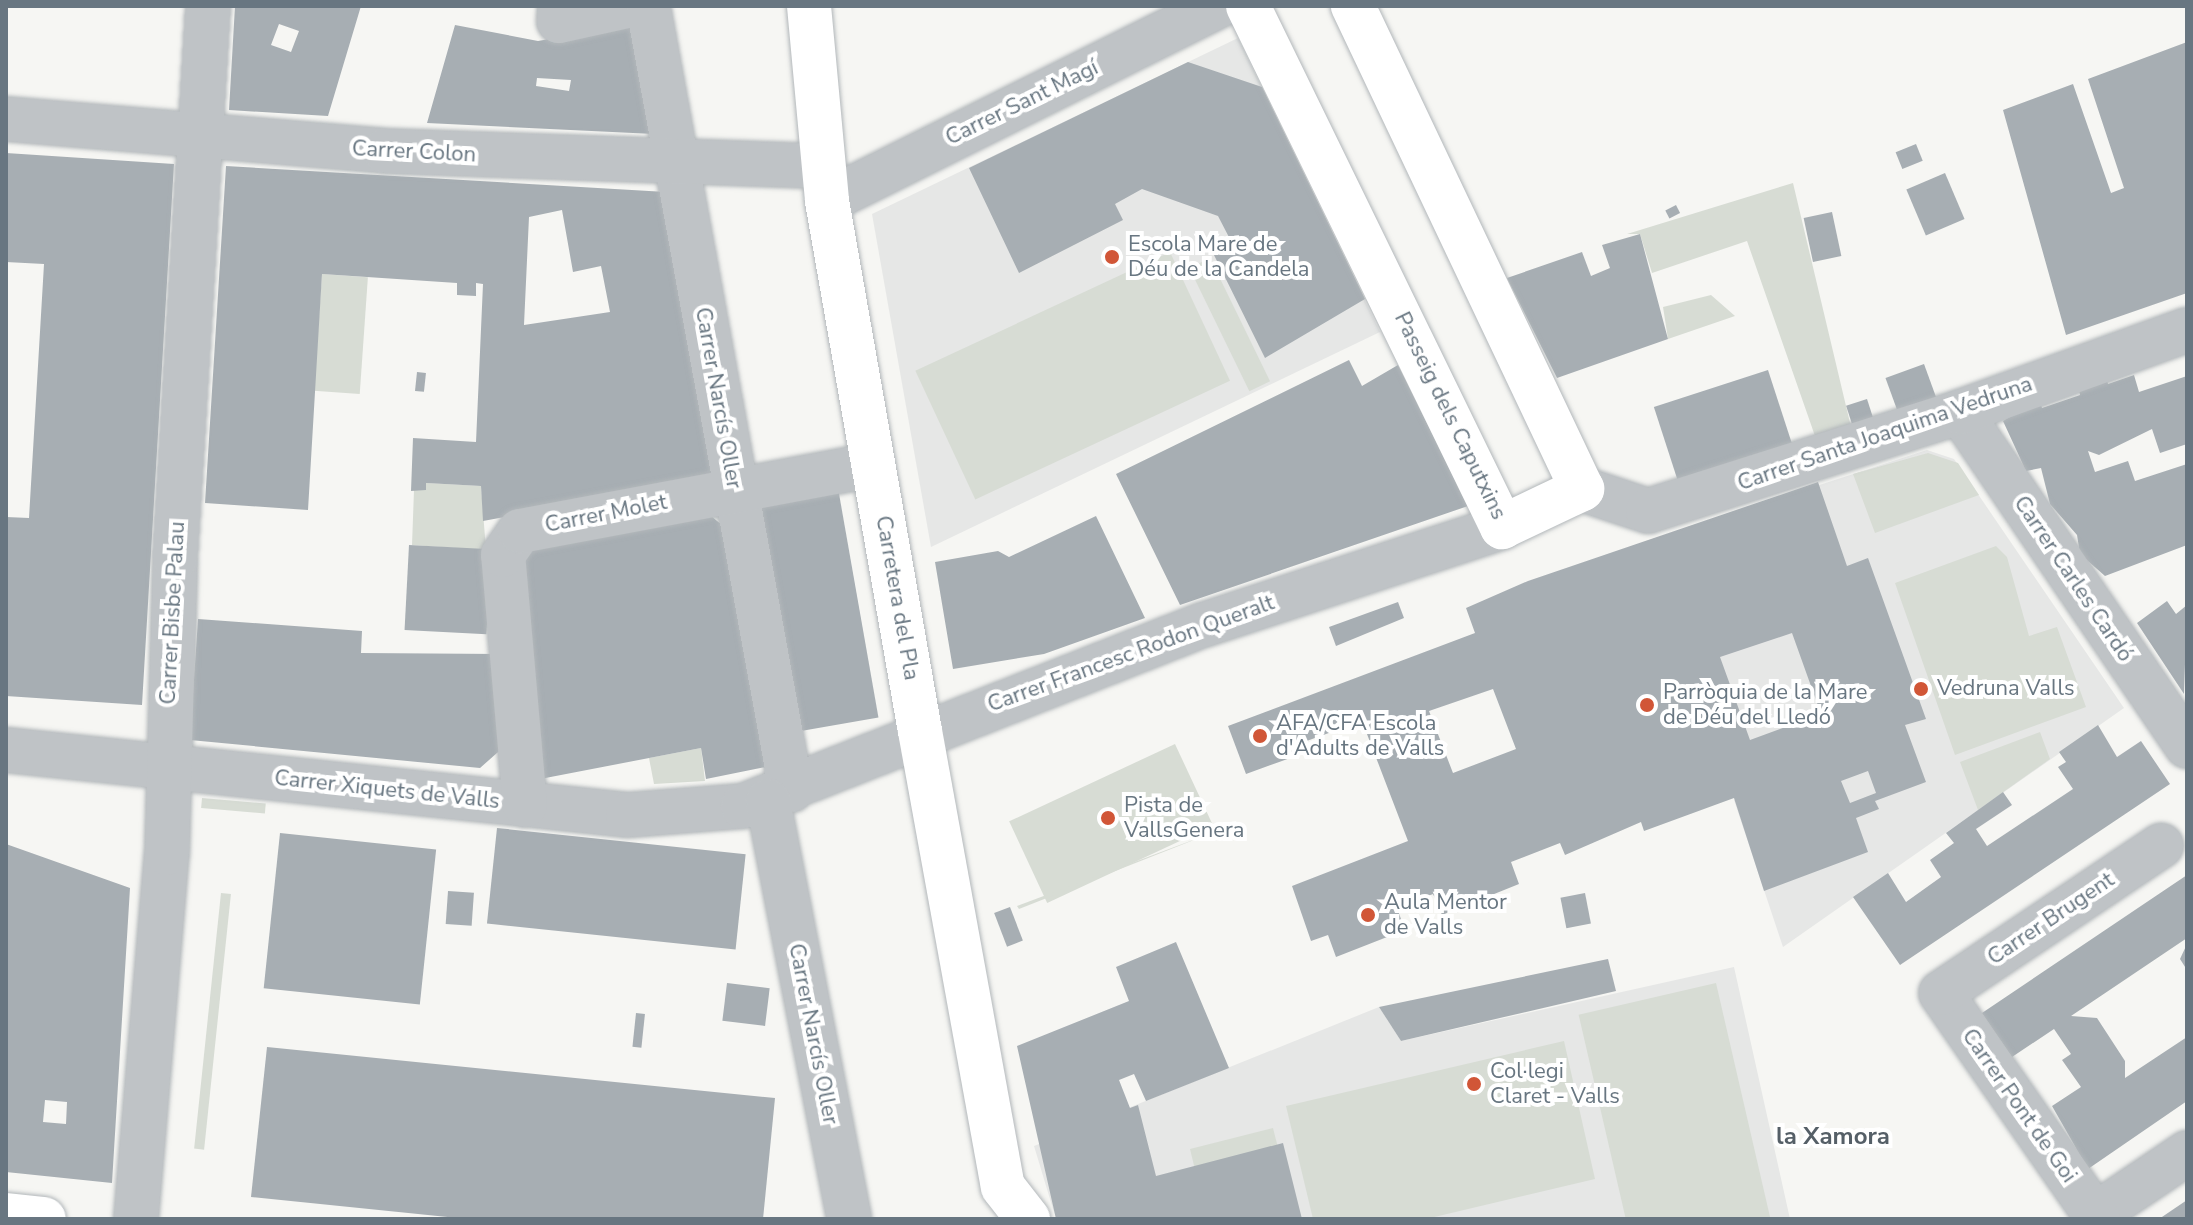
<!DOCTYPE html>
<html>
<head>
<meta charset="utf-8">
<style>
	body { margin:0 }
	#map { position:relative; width:2193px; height:1225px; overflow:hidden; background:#f6f6f3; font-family:"Nunito Sans",sans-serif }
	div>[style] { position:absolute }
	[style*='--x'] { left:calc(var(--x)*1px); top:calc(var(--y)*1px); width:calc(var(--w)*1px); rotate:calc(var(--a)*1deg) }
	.built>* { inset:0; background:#e6e7e6 }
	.green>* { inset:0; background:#d7dcd4; transform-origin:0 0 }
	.building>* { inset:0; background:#a7aeb3; transform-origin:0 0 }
	.roads { filter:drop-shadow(0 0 2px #b2b7ba) drop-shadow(0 0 2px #b2b7ba) }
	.street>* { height:44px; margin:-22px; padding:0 22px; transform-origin:22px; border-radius:22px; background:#bfc3c6 }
	.secondary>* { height:44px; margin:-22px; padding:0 22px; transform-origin:22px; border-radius:22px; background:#fff }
	.dots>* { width:22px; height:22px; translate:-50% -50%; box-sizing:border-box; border:4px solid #fff; border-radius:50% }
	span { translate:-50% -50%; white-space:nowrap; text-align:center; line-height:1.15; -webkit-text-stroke:8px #fff; paint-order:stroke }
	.street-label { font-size:22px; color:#687681 }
	.poi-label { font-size:22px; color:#687681 }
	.left { translate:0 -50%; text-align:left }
	.neighbourhood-label { font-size:24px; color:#555f67; font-weight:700 }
	.frame { position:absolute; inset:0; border:8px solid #687681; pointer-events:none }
</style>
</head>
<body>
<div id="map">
	<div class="built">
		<i style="clip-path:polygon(1238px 38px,1380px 332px,931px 547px,872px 214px)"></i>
		<i style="clip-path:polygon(1927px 450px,1954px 459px,2124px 708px,1783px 947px,1734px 800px,1742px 796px,1644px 542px)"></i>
		<i style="clip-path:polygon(1734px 967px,1790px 1219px,1057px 1219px,1053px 1209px,1034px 1146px,1379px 1007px,1401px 1041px)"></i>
	</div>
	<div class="green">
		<i style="clip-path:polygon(1793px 183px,1851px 427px,1815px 436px,1747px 241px,1652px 273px,1640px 234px,1627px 234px)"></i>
		<i style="left:1170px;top:252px;width:142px;height:281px;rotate:65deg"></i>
		<i style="left:1210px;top:258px;width:137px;height:23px;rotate:64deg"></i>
		<i style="left:322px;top:274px;width:46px;height:117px;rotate:4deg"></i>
		<i style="clip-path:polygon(1711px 295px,1735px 316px,1668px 339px,1663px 307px)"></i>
		<i style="clip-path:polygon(1928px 453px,1958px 463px,1979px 495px,1875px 533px,1853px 474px)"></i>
		<i style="clip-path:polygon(426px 483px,481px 486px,486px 550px,412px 545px,414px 490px,425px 490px)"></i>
		<i style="clip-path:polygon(1996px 546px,2007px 557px,2029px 636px,2057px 627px,2086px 707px,1955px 755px,1895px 583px)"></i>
		<i style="clip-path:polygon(2040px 732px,2050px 759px,1978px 810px,1960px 762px)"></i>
		<i style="left:1175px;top:744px;width:90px;height:183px;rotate:65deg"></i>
		<i style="clip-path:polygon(701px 748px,705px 781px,654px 784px,649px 758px)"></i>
		<i style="left:202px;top:798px;width:64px;height:10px;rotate:5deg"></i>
		<i style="clip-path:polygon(1209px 834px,1019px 909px,1017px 906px)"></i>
		<i style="left:221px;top:893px;width:10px;height:257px;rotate:6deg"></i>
		<i style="left:1716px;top:983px;width:242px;height:141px;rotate:77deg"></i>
		<i style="clip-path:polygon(1564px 1041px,1595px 1179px,1426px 1219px,1313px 1219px,1286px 1106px)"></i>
		<i style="clip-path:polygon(1273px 1128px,1296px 1219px,1207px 1219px,1190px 1149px)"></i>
	</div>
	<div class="building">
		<i style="clip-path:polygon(evenodd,235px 6px,361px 6px,328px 116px,229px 110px,235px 6px,279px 24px,299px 31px,291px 52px,271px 45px,279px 24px)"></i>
		<i style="clip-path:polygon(evenodd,635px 24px,654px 134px,427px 123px,455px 25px,538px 41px,635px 24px,537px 78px,571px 80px,569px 91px,536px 86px,537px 78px)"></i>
		<i style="clip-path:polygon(2187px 42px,2187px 293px,2066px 335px,2003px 110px,2073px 84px,2111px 193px,2124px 188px,2088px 79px)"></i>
		<i style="clip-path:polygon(1188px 62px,1262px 87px,1365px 299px,1265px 358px,1213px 253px,1232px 243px,1218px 216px,1142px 189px,1115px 204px,1123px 220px,1019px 273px,969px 168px)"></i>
		<i style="left:1916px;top:144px;width:18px;height:22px;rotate:68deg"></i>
		<i style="clip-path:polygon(6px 153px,174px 164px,142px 705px,6px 696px,6px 517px,29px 518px,44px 264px,6px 262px)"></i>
		<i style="clip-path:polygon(evenodd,226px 166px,666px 192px,718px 477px,483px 521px,481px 486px,426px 483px,426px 490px,411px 491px,413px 438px,476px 442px,483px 284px,476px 283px,476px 296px,457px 295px,457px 283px,322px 274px,308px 510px,205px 503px,226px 166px,562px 210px,573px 272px,601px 266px,610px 312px,524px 325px,529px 217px,562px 210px)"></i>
		<i style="left:1945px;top:173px;width:50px;height:42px;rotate:67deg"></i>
		<i style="left:1676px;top:205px;width:9px;height:12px;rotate:63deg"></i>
		<i style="left:1832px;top:212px;width:45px;height:29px;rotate:78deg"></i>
		<i style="clip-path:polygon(1640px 234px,1668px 339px,1557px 378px,1507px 278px,1582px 252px,1591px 276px,1610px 268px,1602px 245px)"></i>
		<i style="clip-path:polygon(1349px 360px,1362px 386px,1398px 365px,1468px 506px,1180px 605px,1116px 474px)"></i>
		<i style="left:1924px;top:364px;width:37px;height:41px;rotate:70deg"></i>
		<i style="left:1768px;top:370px;width:80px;height:120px;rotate:72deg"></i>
		<i style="left:417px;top:372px;width:9px;height:19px;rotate:6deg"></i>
		<i style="clip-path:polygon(2105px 374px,2108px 384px,2134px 375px,2139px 392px,2187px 376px,2187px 444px,2160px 453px,2152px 429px,2099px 455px,2088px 451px,2095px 472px,2128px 461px,2135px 481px,2187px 464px,2187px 545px,2105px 576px,2080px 554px,2077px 535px,2050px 504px,2041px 468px,2026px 471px,2003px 421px,2039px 400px,2042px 408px,2080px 395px,2078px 384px)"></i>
		<i style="left:1867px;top:399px;width:22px;height:22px;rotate:72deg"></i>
		<i style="clip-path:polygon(evenodd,1818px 482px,1847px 566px,1868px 558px,1926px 719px,1905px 725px,1926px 782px,1875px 801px,1879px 809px,1856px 818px,1868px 852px,1764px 891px,1734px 798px,1644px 831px,1641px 822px,1565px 855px,1560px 843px,1511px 862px,1519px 884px,1442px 915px,1433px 894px,1397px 908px,1405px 930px,1336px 957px,1328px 935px,1311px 941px,1292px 886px,1408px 841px,1362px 721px,1290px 747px,1293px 757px,1246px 774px,1228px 726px,1475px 633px,1466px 608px,1528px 581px,1818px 482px,1792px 633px,1821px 714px,1750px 740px,1720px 657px,1792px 633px,1818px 482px,1493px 689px,1516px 749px,1453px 773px,1429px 711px,1493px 689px,1818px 482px,1868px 771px,1876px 793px,1850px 803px,1841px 781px,1868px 771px)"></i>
		<i style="left:838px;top:488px;width:233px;height:83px;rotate:80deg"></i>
		<i style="clip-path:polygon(706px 512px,727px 529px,770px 766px,706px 779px,701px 748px,535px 780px,519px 566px,535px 545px)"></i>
		<i style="clip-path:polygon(1096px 516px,1145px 618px,1044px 654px,953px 669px,935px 562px,998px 551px,1009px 557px)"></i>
		<i style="left:409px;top:545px;width:82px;height:85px;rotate:3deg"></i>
		<i style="clip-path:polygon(2167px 601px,2176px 614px,2187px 605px,2184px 694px,2137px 623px)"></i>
		<i style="clip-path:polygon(1398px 602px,1404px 618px,1336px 646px,1329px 627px)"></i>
		<i style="clip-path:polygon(198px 619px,362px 631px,361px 653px,500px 654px,506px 745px,480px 768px,190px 740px)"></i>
		<i style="clip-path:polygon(2098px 725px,2117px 757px,2141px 741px,2170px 784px,1900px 965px,1853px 897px,1888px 873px,1906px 902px,1941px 877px,1930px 860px,1954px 843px,1946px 833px,2003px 792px,2012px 805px,1976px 829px,1987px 846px,2073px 789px,2058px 767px,2066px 762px,2059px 752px)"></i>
		<i style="left:497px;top:828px;width:250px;height:96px;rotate:6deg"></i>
		<i style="left:280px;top:833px;width:157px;height:156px;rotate:6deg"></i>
		<i style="clip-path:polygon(evenodd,6px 844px,130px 888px,112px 1183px,6px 1172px,6px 844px,45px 1100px,67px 1102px,66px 1124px,43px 1122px,45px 1100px)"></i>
		<i style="clip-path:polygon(2187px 875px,2187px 938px,2071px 1016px,2097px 1018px,2125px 1061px,2125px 1078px,2187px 1037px,2187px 1101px,2088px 1169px,2052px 1106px,2081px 1087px,2062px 1060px,2071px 1054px,2054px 1029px,2012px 1057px,1982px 1013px)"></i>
		<i style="left:448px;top:891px;width:26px;height:33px;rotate:4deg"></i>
		<i style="left:1585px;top:893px;width:31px;height:25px;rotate:79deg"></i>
		<i style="left:1010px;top:907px;width:36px;height:17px;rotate:69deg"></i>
		<i style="clip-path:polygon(1176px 942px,1229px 1068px,1146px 1101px,1134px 1074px,1119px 1080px,1130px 1108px,1138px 1105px,1156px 1176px,1283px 1143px,1302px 1219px,1056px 1219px,1017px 1046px,1129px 1001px,1116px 967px)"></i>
		<i style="clip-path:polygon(2187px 944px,2187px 970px,2180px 959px)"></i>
		<i style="clip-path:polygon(1608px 959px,1616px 991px,1401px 1041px,1379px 1007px)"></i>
		<i style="left:727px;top:983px;width:43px;height:38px;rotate:7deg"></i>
		<i style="left:636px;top:1013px;width:9px;height:34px;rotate:6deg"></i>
		<i style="clip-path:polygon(267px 1047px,775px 1098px,763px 1219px,467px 1219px,251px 1197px)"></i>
		<i style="clip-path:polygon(2187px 1200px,2187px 1219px,2159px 1219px)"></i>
	</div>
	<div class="roads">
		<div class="street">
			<i style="--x:560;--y:6;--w:15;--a:94"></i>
			<i style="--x:559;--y:21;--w:70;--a:-12.4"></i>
			<i style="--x:648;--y:6;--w:797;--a:79.66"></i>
			<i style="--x:6;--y:119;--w:380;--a:4.8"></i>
			<i style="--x:385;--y:151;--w:439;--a:2"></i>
			<i style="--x:827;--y:201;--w:437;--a:-26.5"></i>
			<i style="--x:1960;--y:412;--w:404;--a:55.8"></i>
			<i style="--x:1582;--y:489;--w:70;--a:18.4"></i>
			<i style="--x:1648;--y:511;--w:327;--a:-17.6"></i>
			<i style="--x:1960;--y:412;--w:241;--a:-19.9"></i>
			<i style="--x:6;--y:750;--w:625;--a:5.97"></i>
			<i style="--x:628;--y:815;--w:115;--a:-4.5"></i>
			<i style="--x:743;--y:806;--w:494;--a:-21.5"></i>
			<i style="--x:1203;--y:625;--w:315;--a:-18.1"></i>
			<i style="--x:768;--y:801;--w:426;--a:79"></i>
			<i style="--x:525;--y:805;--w:251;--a:-95"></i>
			<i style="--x:503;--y:555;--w:29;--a:-55"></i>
			<i style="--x:520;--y:531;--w:359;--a:-10.6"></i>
			<i style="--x:2095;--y:1215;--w:111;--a:-34"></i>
			<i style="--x:136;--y:1219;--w:367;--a:-85.2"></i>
			<i style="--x:167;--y:853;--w:294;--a:-88.4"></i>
			<i style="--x:175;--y:559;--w:554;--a:-86.58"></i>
			<i style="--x:2098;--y:1219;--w:275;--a:-124.8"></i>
			<i style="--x:1941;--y:993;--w:265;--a:-33.8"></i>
		</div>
		<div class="secondary">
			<i style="--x:809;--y:6;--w:196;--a:84.7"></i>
			<i style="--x:827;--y:201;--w:538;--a:80.05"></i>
			<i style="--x:920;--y:731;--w:463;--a:79.7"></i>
			<i style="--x:1003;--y:1187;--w:41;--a:52"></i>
			<i style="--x:1248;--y:6;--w:580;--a:64.01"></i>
			<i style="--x:1502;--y:527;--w:89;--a:-25.4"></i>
			<i style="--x:1582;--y:489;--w:535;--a:-115.37"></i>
			<i style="--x:6;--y:1215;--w:38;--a:6"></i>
		</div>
	</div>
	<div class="dots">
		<i style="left:1112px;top:257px;background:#d15637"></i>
		<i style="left:1921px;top:689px;background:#d15637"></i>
		<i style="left:1647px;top:705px;background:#d15637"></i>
		<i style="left:1260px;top:736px;background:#d15637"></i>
		<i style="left:1108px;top:818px;background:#d15637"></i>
		<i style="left:1368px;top:915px;background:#d15637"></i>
		<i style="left:1474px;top:1084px;background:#d15637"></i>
	</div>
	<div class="street-label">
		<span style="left:1022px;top:103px;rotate:-26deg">Carrer Sant Magí</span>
		<span style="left:414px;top:152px;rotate:3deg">Carrer Colon</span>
		<span style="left:718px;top:398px;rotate:80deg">Carrer Narcís Oller</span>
		<span style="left:1450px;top:416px;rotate:64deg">Passeig dels Caputxins</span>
		<span style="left:1885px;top:434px;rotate:-19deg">Carrer Santa Joaquima Vedruna</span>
		<span style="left:606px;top:514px;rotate:-11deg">Carrer Molet</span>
		<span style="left:2073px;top:579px;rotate:56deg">Carrer Carles Cardó</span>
		<span style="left:897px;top:598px;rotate:80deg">Carretera del Pla</span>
		<span style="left:173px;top:613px;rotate:-87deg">Carrer Bisbe Palau</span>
		<span style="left:1131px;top:654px;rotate:-20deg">Carrer Francesc Rodon Queralt</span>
		<span style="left:387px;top:790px;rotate:6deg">Carrer Xiquets de Valls</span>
		<span style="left:2051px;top:919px;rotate:-34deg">Carrer Brugent</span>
		<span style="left:813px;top:1034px;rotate:79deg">Carrer Narcís Oller</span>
		<span style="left:2019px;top:1106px;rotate:55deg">Carrer Pont de Goi</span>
	</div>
	<div class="poi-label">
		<span class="left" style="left:1128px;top:257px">Escola Mare de<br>Déu de la Candela</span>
		<span class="left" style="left:1937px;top:689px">Vedruna Valls</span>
		<span class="left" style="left:1663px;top:705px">Parròquia de la Mare<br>de Déu del Lledó</span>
		<span class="left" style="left:1276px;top:736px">AFA/CFA Escola<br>d'Adults de Valls</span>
		<span class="left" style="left:1124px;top:818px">Pista de<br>VallsGenera</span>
		<span class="left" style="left:1384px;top:915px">Aula Mentor<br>de Valls</span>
		<span class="left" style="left:1490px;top:1084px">Col·legi<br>Claret - Valls</span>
	</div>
	<div class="neighbourhood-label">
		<span style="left:1833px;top:1137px">la Xamora</span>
	</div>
	<div class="frame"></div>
</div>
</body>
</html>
